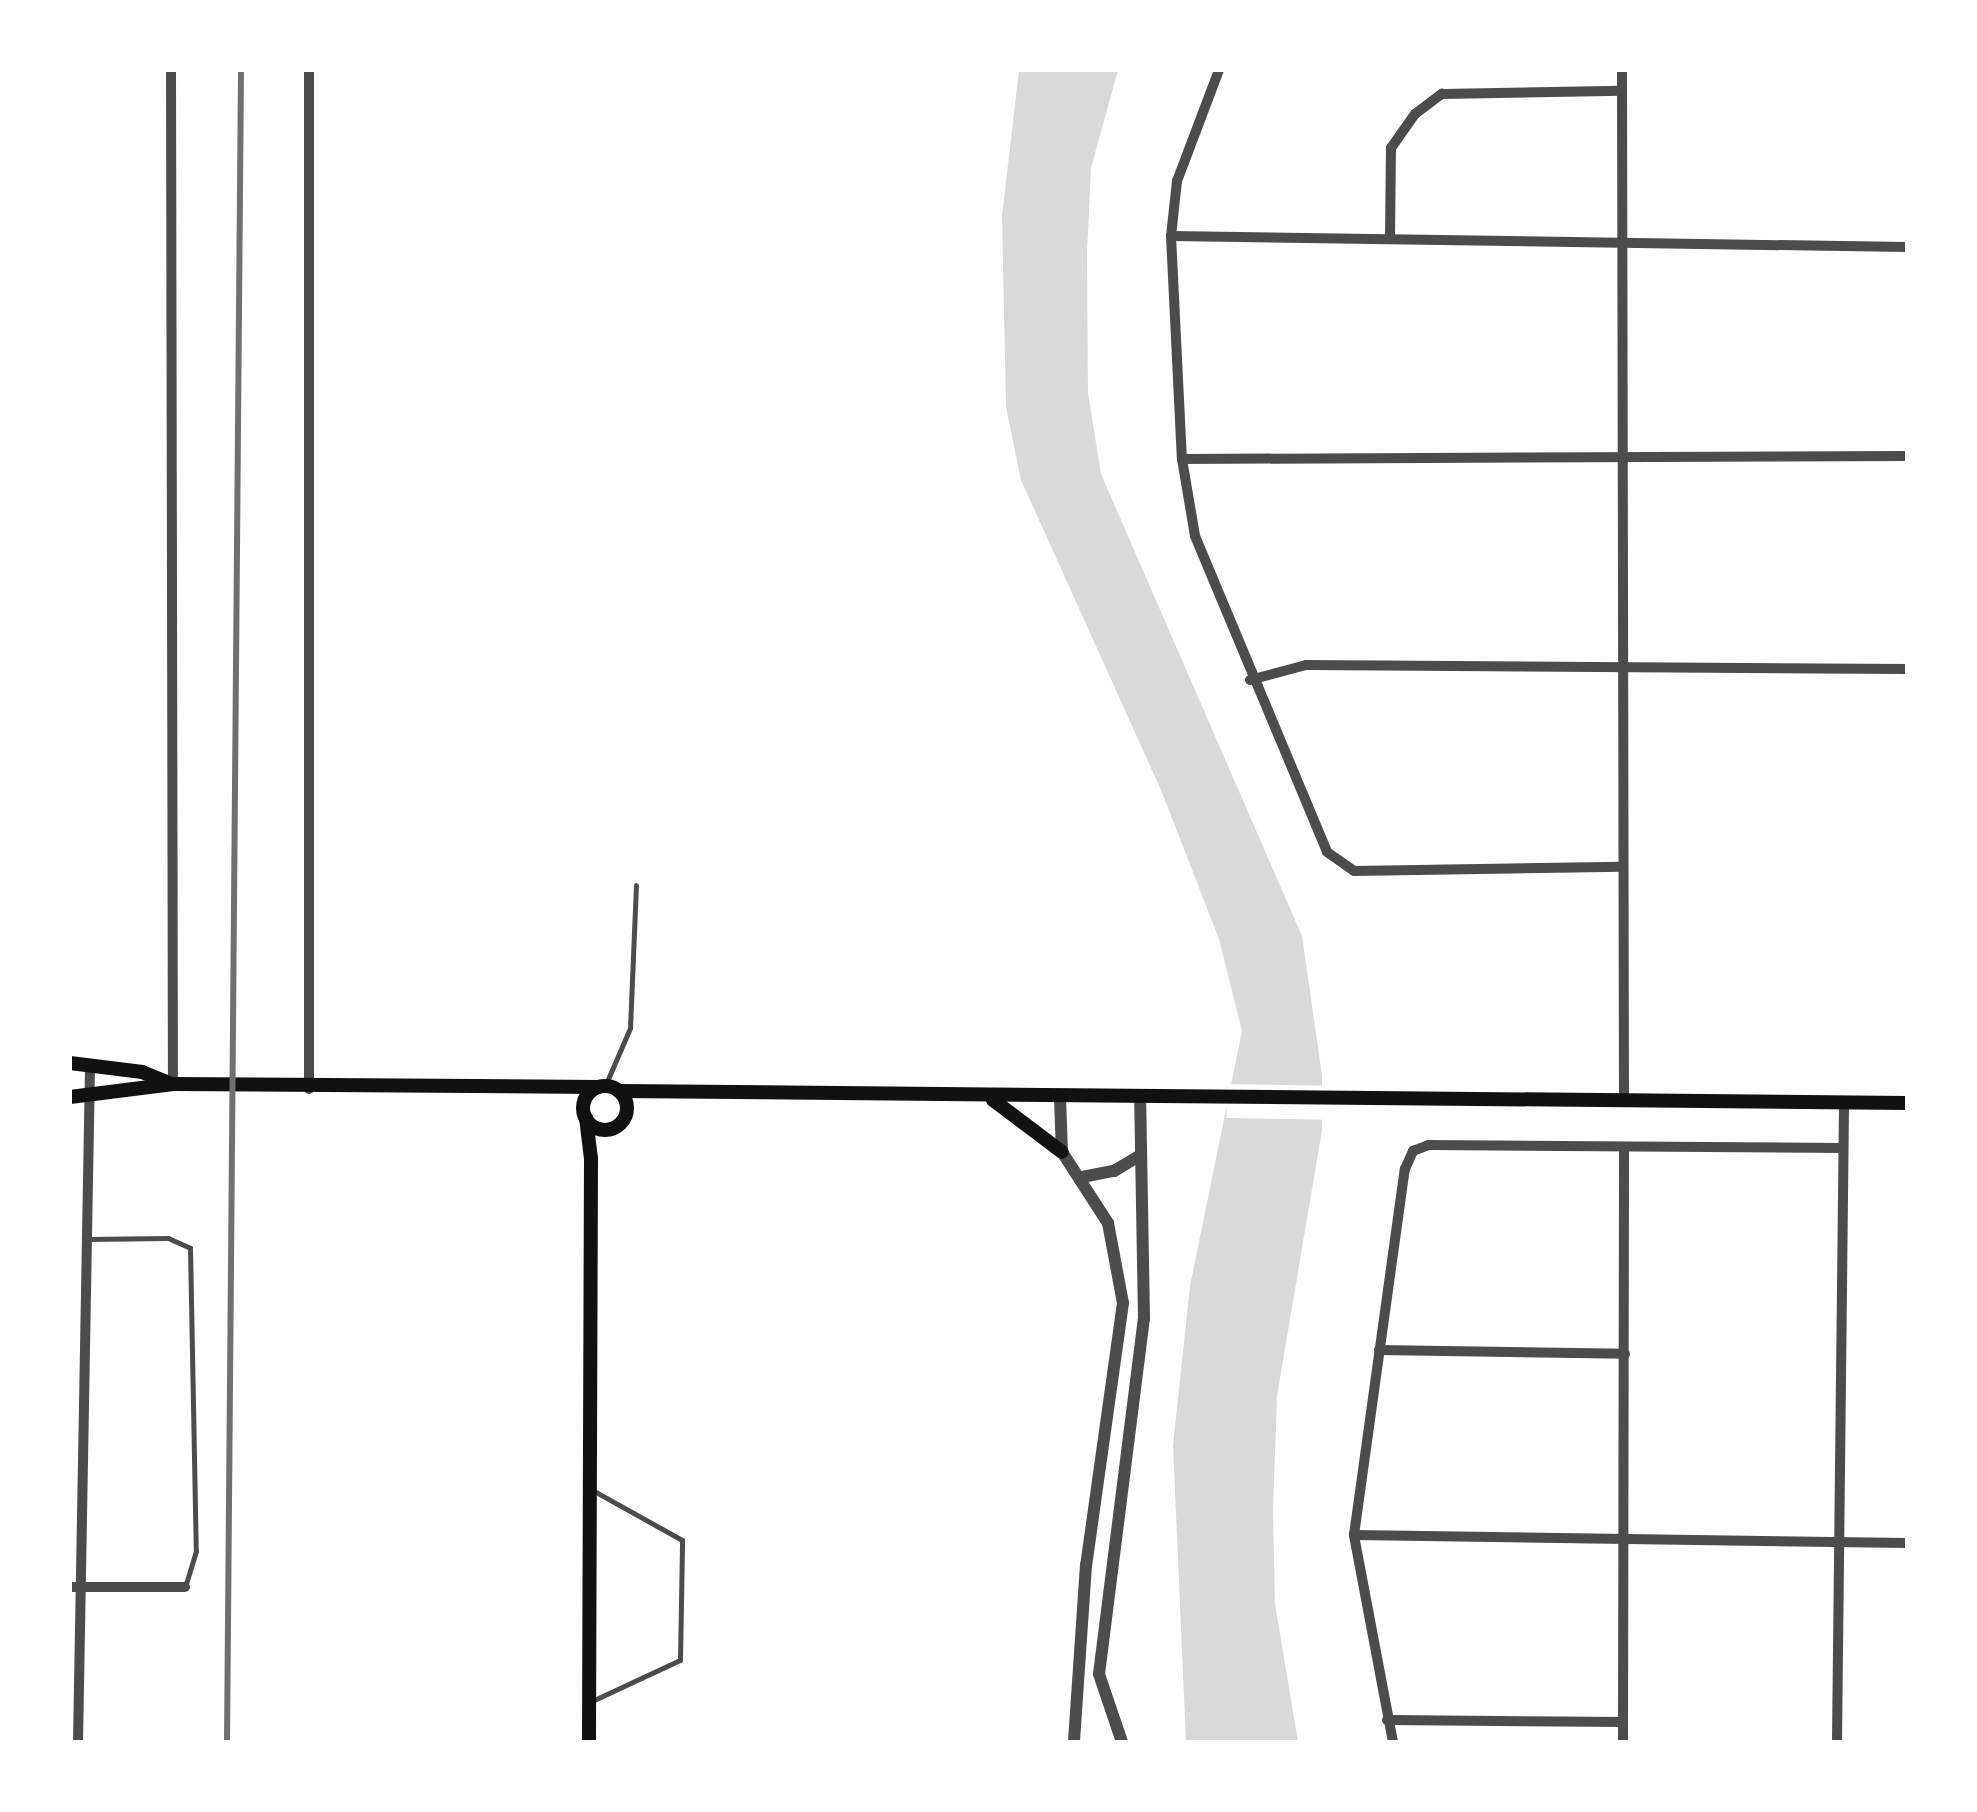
<!DOCTYPE html>
<html>
<head>
<meta charset="utf-8">
<style>
	body { margin:0 }
	#map { position:relative; width:1977px; height:1812px; overflow:hidden; background:#fff; font-family:"DejaVu Sans",sans-serif }
	div>[style] { position:absolute }
	[style*='--x'] { left:calc(var(--x)*1px); top:calc(var(--y)*1px); width:calc(var(--w)*1px); rotate:calc(var(--a)*1deg) }
	.water>* { inset:0; background:#d9d9d9 }
	.pier>* { inset:0; background:#fff; transform-origin:0 0 }
	.service>* { height:5px; margin:-2.5px; padding:0 2.5px; transform-origin:2.5px; border-radius:2.5px; background:#4c4c4c }
	.minor>* { height:10px; margin:-5px; padding:0 5px; transform-origin:5px; border-radius:5px; background:#4c4c4c }
	.tertiary>* { height:12px; margin:-6px; padding:0 6px; transform-origin:6px; border-radius:6px; background:#4c4c4c }
	.secondary>* { height:14px; margin:-7px; padding:0 7px; transform-origin:7px; border-radius:7px; background:#111 }
	.secondary>.ring { margin:-7px; padding:0; box-sizing:content-box; background:none; border:14px solid #111; border-radius:50% }
	.rail>* { height:6px; margin:-3px; padding:0 3px; transform-origin:3px; border-radius:3px; background:#707070 }
	span { translate:-50% -50%; white-space:nowrap; text-align:center; line-height:1.15; -webkit-text-stroke:10px #fff; paint-order:stroke }
	.frame { position:absolute; inset:0; border:72px solid #fff; pointer-events:none }
</style>
</head>
<body>
<div id="map">
	<div class="water">
		<i style="clip-path:polygon(1019px 70px,1118px 70px,1091px 168px,1087px 253px,1088px 393px,1101px 474px,1302px 936px,1322px 1075px,1322px 1130px,1277px 1396px,1273px 1511px,1275px 1604px,1298px 1742px,1186px 1742px,1173px 1445px,1190px 1286px,1242px 1031px,1219px 939px,1161px 790px,1021px 480px,1006px 407px,1002px 216px)"></i>
	</div>
	<div class="pier">
		<i style="left:1227px;top:1084px;width:100px;height:34px;rotate:1deg"></i>
	</div>
	<div class="service">
		<i style="--x:605;--y:1086;--w:63;--a:-66.7"></i>
		<i style="--x:630;--y:1028;--w:143;--a:-87.6"></i>
		<i style="--x:87;--y:1239;--w:81;--a:-0.7"></i>
		<i style="--x:168;--y:1238;--w:24;--a:24"></i>
		<i style="--x:190;--y:1248;--w:303;--a:88.9"></i>
		<i style="--x:196;--y:1551;--w:34;--a:107"></i>
		<i style="--x:592;--y:1701;--w:97;--a:-25"></i>
		<i style="--x:680;--y:1660;--w:120;--a:-89"></i>
		<i style="--x:682;--y:1540;--w:103;--a:-150.9"></i>
	</div>
	<div class="minor">
		<i style="--x:171;--y:70;--w:1014;--a:89.89"></i>
		<i style="--x:309;--y:70;--w:1019;--a:90"></i>
		<i style="--x:1219;--y:70;--w:119;--a:110.7"></i>
		<i style="--x:1177;--y:181;--w:55;--a:96.2"></i>
		<i style="--x:1171;--y:236;--w:223;--a:87.2"></i>
		<i style="--x:1182;--y:459;--w:78;--a:80.4"></i>
		<i style="--x:1195;--y:536;--w:342;--a:67.3"></i>
		<i style="--x:1327;--y:852;--w:33;--a:35"></i>
		<i style="--x:1354;--y:871;--w:268;--a:-0.9"></i>
		<i style="--x:1622;--y:70;--w:1028;--a:89.89"></i>
		<i style="--x:1171;--y:236;--w:736;--a:0.86"></i>
		<i style="--x:1390;--y:239;--w:91;--a:-89.4"></i>
		<i style="--x:1391;--y:148;--w:42;--a:-54.8"></i>
		<i style="--x:1415;--y:114;--w:34;--a:-37"></i>
		<i style="--x:1442;--y:94;--w:180;--a:-1"></i>
		<i style="--x:1182;--y:459;--w:725;--a:-0.24"></i>
		<i style="--x:1250;--y:680;--w:58;--a:-15"></i>
		<i style="--x:1306;--y:665;--w:601;--a:0.38"></i>
		<i style="--x:1379;--y:1350;--w:246;--a:0.9"></i>
		<i style="--x:1354;--y:1535;--w:553;--a:0.83"></i>
		<i style="--x:70;--y:1587;--w:115;--a:0"></i>
		<i style="--x:1387;--y:1720;--w:236;--a:0.5"></i>
		<i style="--x:78;--y:1742;--w:677;--a:-88.98"></i>
		<i style="--x:1393;--y:1742;--w:211;--a:-100.7"></i>
		<i style="--x:1354;--y:1535;--w:370;--a:-82.1"></i>
		<i style="--x:1405;--y:1169;--w:20;--a:-66"></i>
		<i style="--x:1413;--y:1151;--w:17;--a:-21"></i>
		<i style="--x:1429;--y:1145;--w:414;--a:0.4"></i>
		<i style="--x:1623;--y:1742;--w:595;--a:-89.9"></i>
		<i style="--x:1837;--y:1742;--w:639;--a:-89.37"></i>
	</div>
	<div class="tertiary">
		<i style="--x:1060;--y:1098;--w:54;--a:87.9"></i>
		<i style="--x:1062;--y:1152;--w:85;--a:57.1"></i>
		<i style="--x:1108;--y:1223;--w:81;--a:79.4"></i>
		<i style="--x:1123;--y:1303;--w:265;--a:98"></i>
		<i style="--x:1086;--y:1565;--w:177;--a:93.9"></i>
		<i style="--x:1082;--y:1177;--w:33;--a:-11"></i>
		<i style="--x:1114;--y:1171;--w:29;--a:-31"></i>
		<i style="--x:1122;--y:1742;--w:72;--a:-108.7"></i>
		<i style="--x:1099;--y:1674;--w:358;--a:-82.8"></i>
		<i style="--x:1144;--y:1319;--w:221;--a:-91"></i>
	</div>
	<div class="secondary">
		<i style="--x:70;--y:1063;--w:73;--a:7.1"></i>
		<i style="--x:142;--y:1072;--w:32;--a:22"></i>
		<i class="ring" style="left:583px;top:1086px;width:30px;height:30px"></i>
		<i style="--x:619;--y:1091;--w:1288;--a:0.53"></i>
		<i style="--x:70;--y:1097;--w:104;--a:-7.2"></i>
		<i style="--x:173;--y:1084;--w:425;--a:0.4"></i>
		<i style="--x:993;--y:1100;--w:86;--a:37"></i>
		<i style="--x:586;--y:1118;--w:41;--a:83"></i>
		<i style="--x:591;--y:1159;--w:583;--a:90.2"></i>
	</div>
	<div class="rail">
		<i style="--x:227;--y:1742;--w:1672;--a:-89.52"></i>
	</div>
	<div class="frame"></div>
</div>
</body>
</html>
